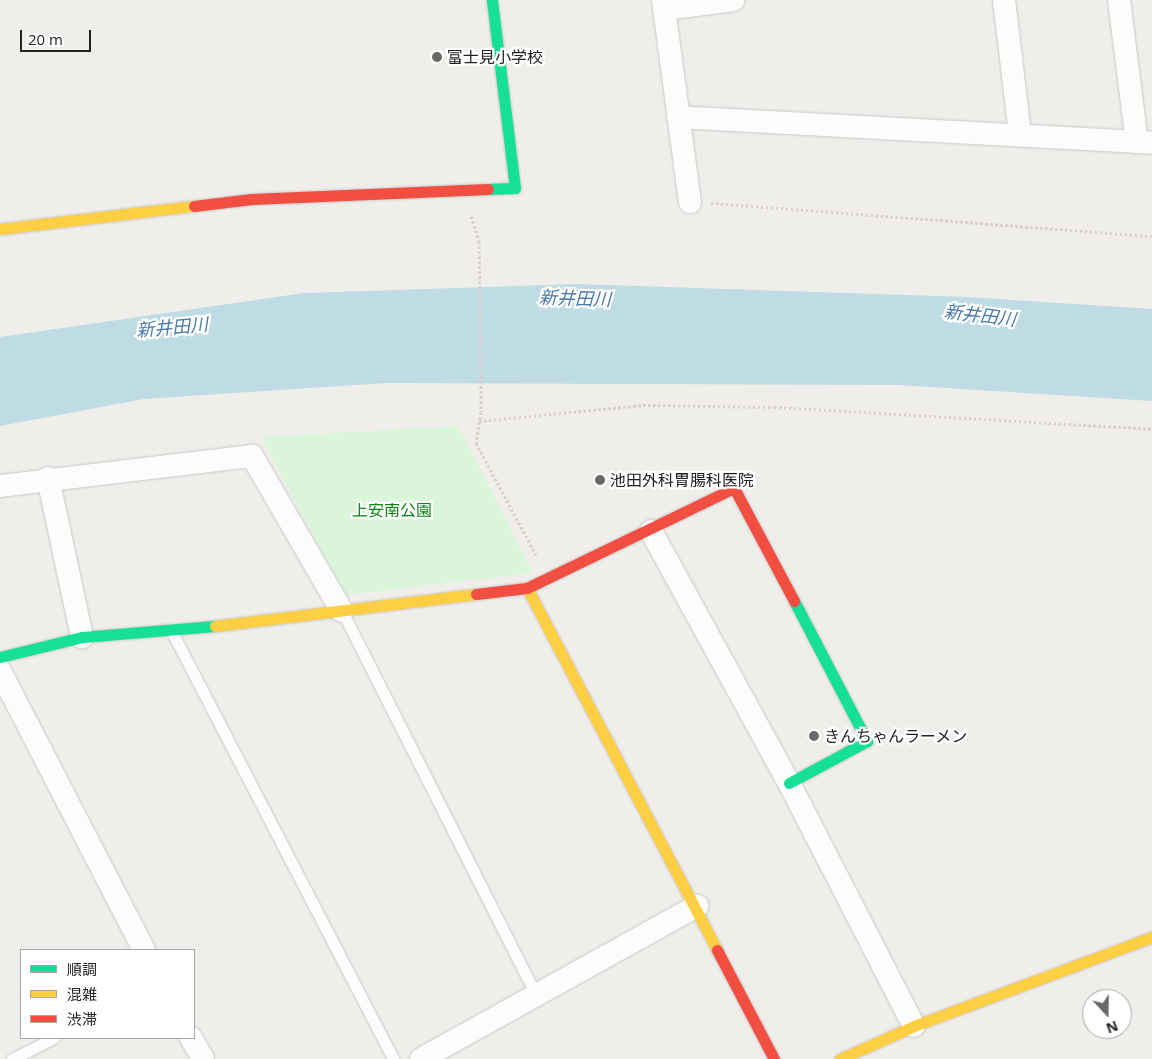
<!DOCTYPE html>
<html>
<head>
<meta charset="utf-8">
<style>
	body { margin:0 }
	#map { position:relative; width:1152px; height:1059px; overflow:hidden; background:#f0eeeb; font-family:"Open Sans","Noto Sans JP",sans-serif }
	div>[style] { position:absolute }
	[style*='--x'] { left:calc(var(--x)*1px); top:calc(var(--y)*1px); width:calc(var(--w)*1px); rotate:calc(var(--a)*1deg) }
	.park>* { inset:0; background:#daf5da }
	.water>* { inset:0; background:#bfdbe3 }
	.path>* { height:3px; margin-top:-1.5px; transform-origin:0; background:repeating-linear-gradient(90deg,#dccecd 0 2.5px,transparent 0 5px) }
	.roads { filter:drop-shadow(0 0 1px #c9c8c7) drop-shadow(0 0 1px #c9c8c7) }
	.lane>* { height:11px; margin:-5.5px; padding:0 5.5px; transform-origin:5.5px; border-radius:5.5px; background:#fdfcfc }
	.street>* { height:22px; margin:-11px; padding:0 11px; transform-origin:11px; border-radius:11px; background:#fdfcfc }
	.fast>* { height:11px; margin:-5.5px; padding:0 5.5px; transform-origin:5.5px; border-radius:5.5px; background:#16e098 }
	.slow>* { height:11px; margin:-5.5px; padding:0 5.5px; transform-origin:5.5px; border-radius:5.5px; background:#ffcf43 }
	.jam>* { height:11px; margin:-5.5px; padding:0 5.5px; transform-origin:5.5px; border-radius:5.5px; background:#f24e42 }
	.dots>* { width:14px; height:14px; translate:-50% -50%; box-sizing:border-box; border:2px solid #fff; border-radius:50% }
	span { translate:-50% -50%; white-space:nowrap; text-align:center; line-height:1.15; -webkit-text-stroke:4.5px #fff; paint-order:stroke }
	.poi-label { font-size:16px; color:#222 }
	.left { translate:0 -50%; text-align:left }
	.park-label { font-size:16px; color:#0c8416 }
	.water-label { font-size:18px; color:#4a7aab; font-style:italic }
	.legend { position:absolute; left:20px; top:949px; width:175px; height:90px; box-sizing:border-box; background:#fff; border:1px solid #a7a7a7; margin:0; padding:6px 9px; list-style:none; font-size:15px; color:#222 }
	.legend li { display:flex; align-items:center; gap:10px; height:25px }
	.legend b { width:25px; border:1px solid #a7a7a7 }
	.north { position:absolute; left:1082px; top:989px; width:50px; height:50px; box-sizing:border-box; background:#fff; border:1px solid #a7a7a7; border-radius:50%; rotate:159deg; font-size:14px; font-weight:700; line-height:20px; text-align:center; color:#222 }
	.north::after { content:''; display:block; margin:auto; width:18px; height:22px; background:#6a6968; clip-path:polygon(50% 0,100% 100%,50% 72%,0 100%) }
	.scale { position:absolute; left:20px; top:30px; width:71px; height:22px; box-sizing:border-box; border:2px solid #222; border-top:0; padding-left:6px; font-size:15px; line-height:18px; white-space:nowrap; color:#222; -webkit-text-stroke:4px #fff; paint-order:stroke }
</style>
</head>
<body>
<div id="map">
	<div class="park">
		<i style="clip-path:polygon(458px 426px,533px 573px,345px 595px,261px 437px)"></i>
	</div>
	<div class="water">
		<i style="clip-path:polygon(578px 284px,968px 297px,1152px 309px,1152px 401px,898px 385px,386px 383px,144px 399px,0 426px,0 337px,304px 293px)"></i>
	</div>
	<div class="path">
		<i style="--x:711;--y:203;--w:442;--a:4.3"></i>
		<i style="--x:471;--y:216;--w:26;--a:72"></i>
		<i style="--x:479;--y:241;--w:171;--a:89.3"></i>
		<i style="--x:481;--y:412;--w:31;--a:99"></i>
		<i style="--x:476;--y:443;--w:127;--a:61.8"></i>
		<i style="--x:479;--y:421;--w:165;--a:-5.6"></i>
		<i style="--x:643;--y:405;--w:131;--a:0.9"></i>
		<i style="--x:774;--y:407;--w:379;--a:3.3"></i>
	</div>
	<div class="roads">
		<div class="lane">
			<i style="--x:342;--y:611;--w:430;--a:63.2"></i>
			<i style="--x:172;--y:632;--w:481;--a:62.6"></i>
			<i style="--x:12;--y:1059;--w:47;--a:-26.6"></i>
		</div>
		<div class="street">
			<i style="--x:663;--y:0;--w:204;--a:82.4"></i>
			<i style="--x:1004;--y:0;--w:136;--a:83.2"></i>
			<i style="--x:1119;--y:0;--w:143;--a:82.8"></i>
			<i style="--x:665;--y:9;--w:69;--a:-7.5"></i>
			<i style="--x:678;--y:117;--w:475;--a:3.1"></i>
			<i style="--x:48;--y:478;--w:163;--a:77.9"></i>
			<i style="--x:0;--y:486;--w:254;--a:-6.8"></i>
			<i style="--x:252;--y:456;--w:179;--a:59.9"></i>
			<i style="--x:651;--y:531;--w:287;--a:61.3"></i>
			<i style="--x:789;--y:783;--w:273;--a:62.8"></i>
			<i style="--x:0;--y:671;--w:314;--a:62.7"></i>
			<i style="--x:191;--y:1038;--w:24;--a:60"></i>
			<i style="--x:421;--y:1059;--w:316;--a:-29"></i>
		</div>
		<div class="fast">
			<i style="--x:488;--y:189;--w:27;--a:-2"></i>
			<i style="--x:515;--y:188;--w:189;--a:-97"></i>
			<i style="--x:0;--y:657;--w:84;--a:-13.7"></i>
			<i style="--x:82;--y:637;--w:133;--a:-4.7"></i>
			<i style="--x:789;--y:783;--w:89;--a:-28.3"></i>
			<i style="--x:867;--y:741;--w:158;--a:-117.5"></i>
		</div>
		<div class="slow">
			<i style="--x:0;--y:229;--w:195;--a:-6.8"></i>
			<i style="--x:527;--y:588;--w:409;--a:62.3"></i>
			<i style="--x:215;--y:626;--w:263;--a:-7"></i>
			<i style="--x:840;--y:1059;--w:81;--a:-24"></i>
			<i style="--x:914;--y:1026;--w:254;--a:-20.5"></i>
		</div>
		<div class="jam">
			<i style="--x:194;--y:206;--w:58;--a:-6.9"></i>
			<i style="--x:252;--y:199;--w:236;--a:-2.4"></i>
			<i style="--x:476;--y:594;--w:51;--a:-6.7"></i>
			<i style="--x:527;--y:588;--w:230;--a:-25.8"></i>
			<i style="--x:734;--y:488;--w:128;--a:62"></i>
			<i style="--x:717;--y:950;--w:123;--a:62.4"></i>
		</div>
	</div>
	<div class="dots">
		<i style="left:437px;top:57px;background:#6a6968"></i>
		<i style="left:600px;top:480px;background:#6a6968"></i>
		<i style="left:814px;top:736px;background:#6a6968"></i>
	</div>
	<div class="poi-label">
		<span class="left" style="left:447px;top:57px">富士見小学校</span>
		<span class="left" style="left:610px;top:480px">池田外科胃腸科医院</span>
		<span class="left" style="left:824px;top:736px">きんちゃんラーメン</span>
	</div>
	<div class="park-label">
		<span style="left:392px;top:510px">上安南公園</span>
	</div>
	<div class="water-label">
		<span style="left:575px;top:298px;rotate:2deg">新井田川</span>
		<span style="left:980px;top:315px;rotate:7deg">新井田川</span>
		<span style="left:172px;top:327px;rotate:-5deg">新井田川</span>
	</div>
	<ul class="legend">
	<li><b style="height:6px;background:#16e098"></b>順調</li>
	<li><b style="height:6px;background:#ffcf43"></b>混雑</li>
	<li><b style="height:6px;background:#f24e42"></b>渋滞</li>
	</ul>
	<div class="north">N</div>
	<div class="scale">20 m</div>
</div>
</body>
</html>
